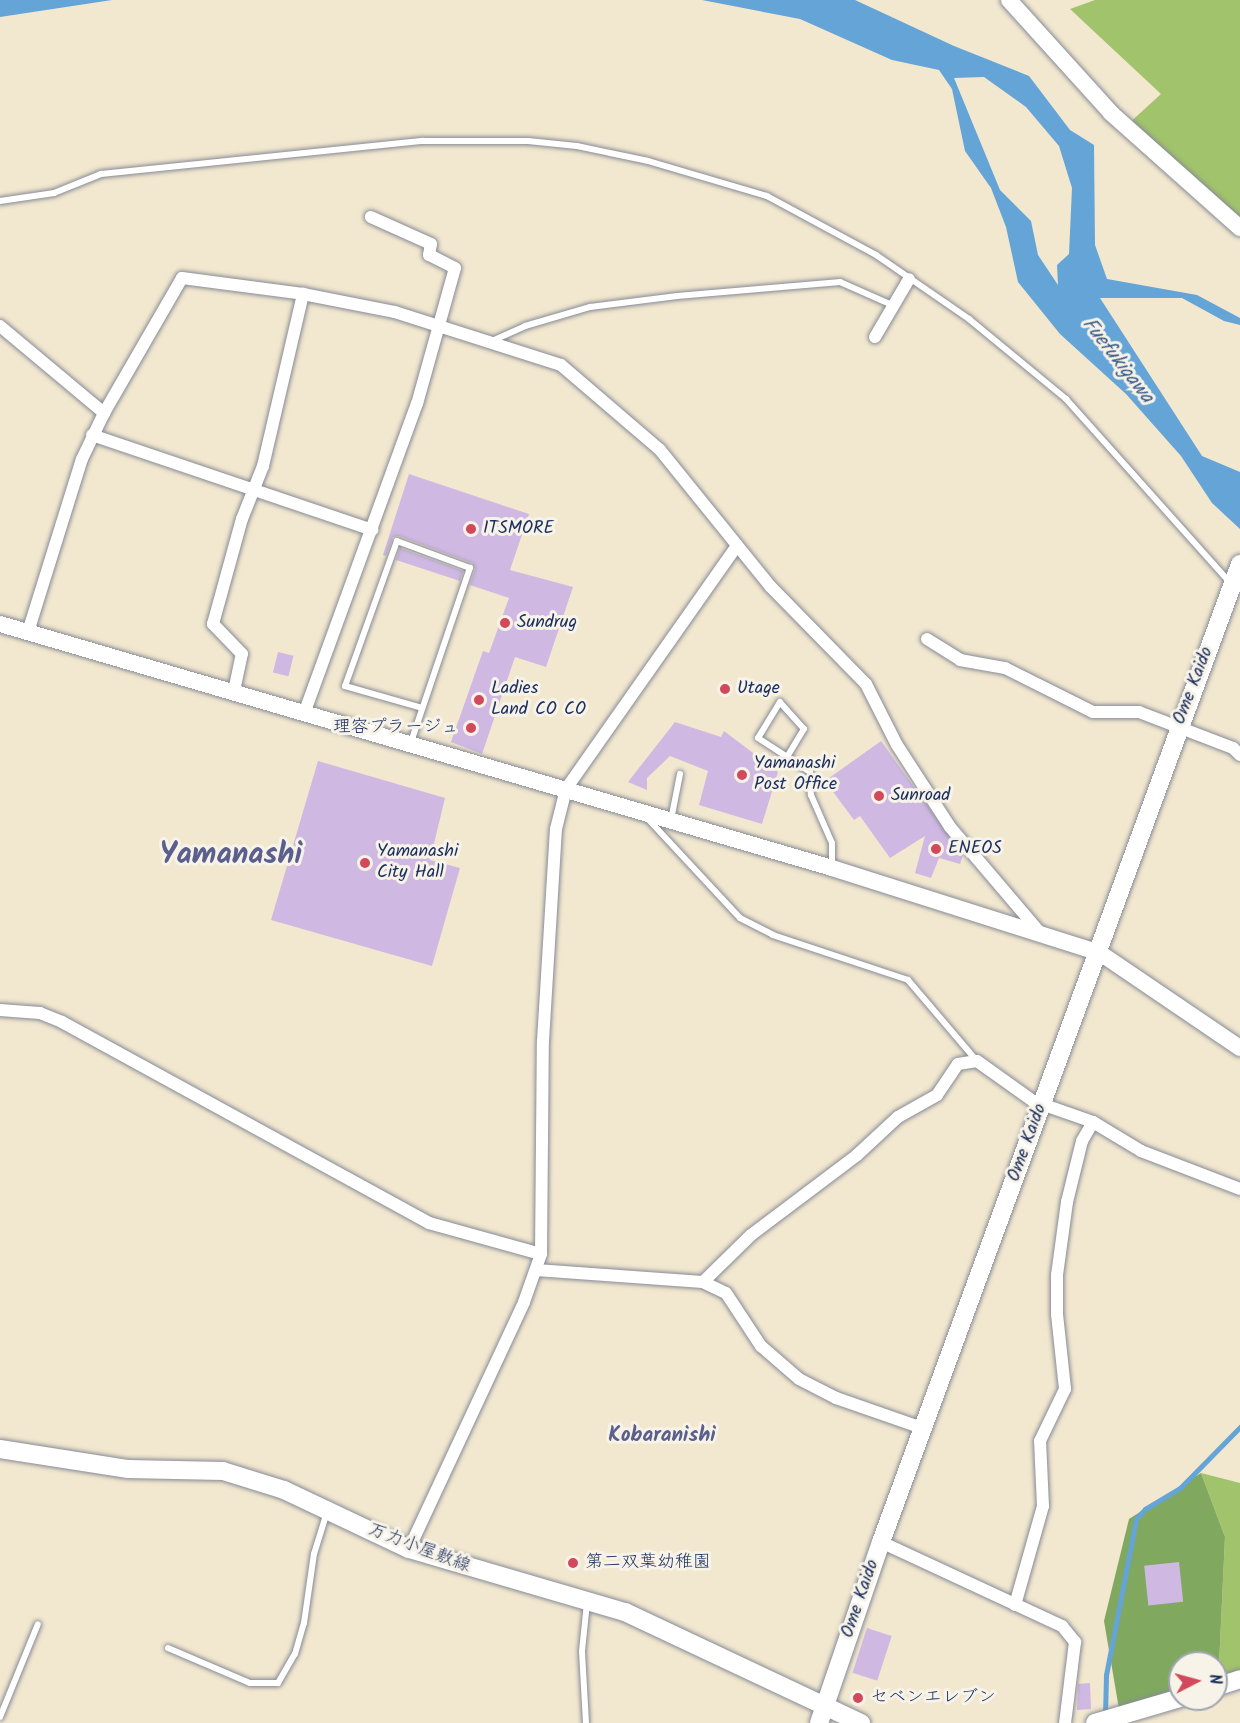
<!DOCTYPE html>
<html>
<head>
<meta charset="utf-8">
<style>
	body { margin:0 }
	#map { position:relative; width:1240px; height:1723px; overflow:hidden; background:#f2e7cf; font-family:Kalam,"Klee One",sans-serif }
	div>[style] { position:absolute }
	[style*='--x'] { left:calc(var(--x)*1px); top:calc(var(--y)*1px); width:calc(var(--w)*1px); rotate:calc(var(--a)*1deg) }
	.green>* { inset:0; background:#a1c36b }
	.forest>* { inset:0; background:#80a95f }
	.water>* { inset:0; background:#64a4d6 }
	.stream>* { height:5px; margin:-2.5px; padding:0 2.5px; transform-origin:2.5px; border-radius:2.5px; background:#64a4d6 }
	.building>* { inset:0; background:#cfb9e3; transform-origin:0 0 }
	.roads { filter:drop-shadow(0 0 2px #868b96) drop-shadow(0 0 2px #868b96) }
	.service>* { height:6px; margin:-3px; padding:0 3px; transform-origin:3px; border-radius:3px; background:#fff }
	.minor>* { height:12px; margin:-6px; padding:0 6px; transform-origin:6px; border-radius:6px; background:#fff }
	.tertiary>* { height:16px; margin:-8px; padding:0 8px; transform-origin:8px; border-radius:8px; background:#fff }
	.secondary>* { height:18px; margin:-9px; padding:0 9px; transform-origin:9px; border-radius:9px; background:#fff }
	.dots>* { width:16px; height:16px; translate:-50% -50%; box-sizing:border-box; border:3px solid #f7f3e8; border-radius:50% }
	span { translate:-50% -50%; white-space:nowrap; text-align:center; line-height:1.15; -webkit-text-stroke:6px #f7f3e8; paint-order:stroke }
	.poi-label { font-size:18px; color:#1b2f5e }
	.left { translate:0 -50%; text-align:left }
	.right { translate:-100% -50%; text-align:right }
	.street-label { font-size:18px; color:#1b2f5e }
	.water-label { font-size:20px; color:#355888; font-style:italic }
	.quarter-label { font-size:21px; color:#5a5f8d; font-weight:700 }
	.town-label { font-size:30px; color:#5a5f8d; font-weight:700 }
	.north { position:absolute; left:1168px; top:1651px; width:60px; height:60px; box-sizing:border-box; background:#f7f3e8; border:2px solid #9fa5b1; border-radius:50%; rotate:84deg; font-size:16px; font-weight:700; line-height:24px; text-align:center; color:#1b2f5e }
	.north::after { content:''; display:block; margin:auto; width:21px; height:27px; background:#d1495b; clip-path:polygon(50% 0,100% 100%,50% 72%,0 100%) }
</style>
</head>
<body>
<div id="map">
	<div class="green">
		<i style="clip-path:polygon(1095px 0,1240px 0,1240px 227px,1126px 126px,1161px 94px,1070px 9px)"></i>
		<i style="clip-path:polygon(1201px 1473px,1240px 1483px,1240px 1679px,1218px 1687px,1225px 1537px)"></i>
	</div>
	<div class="forest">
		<i style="clip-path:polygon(1201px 1473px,1225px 1537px,1218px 1687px,1216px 1663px,1180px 1663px,1180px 1698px,1120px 1715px,1104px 1621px,1129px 1519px)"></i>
	</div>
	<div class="water">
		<i style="clip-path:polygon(0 0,112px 0,0 17px)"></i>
		<i style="clip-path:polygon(evenodd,702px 0,855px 0,954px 46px,1029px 76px,1070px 130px,1094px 145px,1095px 245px,1107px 279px,1197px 295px,1240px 318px,1240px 325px,1224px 321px,1182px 298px,1100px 298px,1202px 456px,1240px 472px,1240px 529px,1212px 503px,1181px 456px,1126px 394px,1060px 334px,1018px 282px,1006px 227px,991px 188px,965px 151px,952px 89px,939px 70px,892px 60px,800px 19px,702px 0,984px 77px,1026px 107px,1059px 146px,1072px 188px,1069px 254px,1057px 265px,1058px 285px,1038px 255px,1031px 221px,1000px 190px,954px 78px,984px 77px)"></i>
	</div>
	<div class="stream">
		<i style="--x:1105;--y:1716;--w:41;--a:-88.6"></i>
		<i style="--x:1106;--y:1675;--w:159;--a:-79.1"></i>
		<i style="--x:1136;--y:1519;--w:13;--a:-48"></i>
		<i style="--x:1145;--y:1509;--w:41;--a:-31"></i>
		<i style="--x:1180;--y:1488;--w:86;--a:-45.5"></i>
	</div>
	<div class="building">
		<i style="clip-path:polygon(409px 474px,529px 514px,510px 570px,573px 587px,546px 667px,515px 657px,482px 754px,451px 742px,483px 651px,489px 653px,509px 598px,470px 585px,475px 569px,472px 563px,399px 536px,393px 537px,386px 556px,383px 555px)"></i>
		<i style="clip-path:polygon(400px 548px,463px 571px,460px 581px,396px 560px)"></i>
		<i style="left:278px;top:652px;width:16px;height:21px;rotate:14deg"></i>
		<i style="clip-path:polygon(675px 722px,721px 737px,724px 731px,778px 772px,762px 824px,699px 805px,708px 771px,670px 756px,647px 778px,647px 790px,628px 782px)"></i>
		<i style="clip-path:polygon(881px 741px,963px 855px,960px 864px,939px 858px,931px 878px,915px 873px,925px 836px,890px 858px,860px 816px,854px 820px,825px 781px)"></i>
		<i style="clip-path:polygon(318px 761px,445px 798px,430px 860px,460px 868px,432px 966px,271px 920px)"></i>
		<i style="left:1179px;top:1562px;width:40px;height:35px;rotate:84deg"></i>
		<i style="left:867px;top:1628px;width:26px;height:47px;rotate:18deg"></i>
		<i style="clip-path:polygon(1090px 1683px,1091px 1709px,1077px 1710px,1078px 1684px)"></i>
	</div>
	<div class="roads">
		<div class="service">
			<i style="--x:0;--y:201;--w:55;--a:-8.4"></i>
			<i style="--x:54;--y:193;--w:51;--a:-22"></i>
			<i style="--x:101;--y:174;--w:324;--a:-5.9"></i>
			<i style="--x:423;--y:141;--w:105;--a:0"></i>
			<i style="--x:528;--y:141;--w:49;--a:5.8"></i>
			<i style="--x:577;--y:146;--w:73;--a:11.9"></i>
			<i style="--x:648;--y:161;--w:124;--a:16.4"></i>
			<i style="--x:767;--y:196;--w:124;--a:28.4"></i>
			<i style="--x:876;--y:255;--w:113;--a:34.5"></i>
			<i style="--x:969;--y:319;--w:126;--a:39.5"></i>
			<i style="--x:1066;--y:399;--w:244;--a:48.2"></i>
			<i style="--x:492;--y:341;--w:36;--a:-24"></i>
			<i style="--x:525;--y:326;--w:68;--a:-16.3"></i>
			<i style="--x:590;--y:307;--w:88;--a:-7.2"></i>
			<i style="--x:677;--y:296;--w:164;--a:-4.9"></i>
			<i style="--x:840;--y:282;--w:57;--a:23.9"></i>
			<i style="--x:411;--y:742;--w:184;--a:-71.3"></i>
			<i style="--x:470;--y:568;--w:78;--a:-159.7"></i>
			<i style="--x:397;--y:541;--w:154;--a:109.7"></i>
			<i style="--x:345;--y:686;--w:80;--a:15.9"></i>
			<i style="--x:787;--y:757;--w:33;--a:-59"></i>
			<i style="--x:804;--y:729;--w:36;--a:-132"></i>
			<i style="--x:780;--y:702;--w:42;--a:121.4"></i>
			<i style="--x:758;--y:738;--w:35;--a:33"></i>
			<i style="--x:787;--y:757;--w:27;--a:33"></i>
			<i style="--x:810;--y:772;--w:23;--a:88"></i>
			<i style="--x:811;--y:795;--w:52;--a:66.4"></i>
			<i style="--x:832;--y:843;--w:24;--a:90"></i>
			<i style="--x:648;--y:819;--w:135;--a:47.1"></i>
			<i style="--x:740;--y:918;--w:37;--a:27"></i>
			<i style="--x:773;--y:935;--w:142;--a:18.4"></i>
			<i style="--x:908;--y:980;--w:106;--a:49.6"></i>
			<i style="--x:671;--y:820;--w:47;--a:-78.9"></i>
			<i style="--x:168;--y:1648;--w:89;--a:23.1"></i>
			<i style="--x:250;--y:1683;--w:28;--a:0"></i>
			<i style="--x:278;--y:1683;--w:34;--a:-60"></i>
			<i style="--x:295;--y:1654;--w:32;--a:-74"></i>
			<i style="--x:304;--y:1623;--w:70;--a:-81.8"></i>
			<i style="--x:314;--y:1554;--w:44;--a:-72.8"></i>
			<i style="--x:0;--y:1717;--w:100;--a:-67.8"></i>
			<i style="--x:586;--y:1723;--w:72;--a:-93.2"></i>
			<i style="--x:582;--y:1651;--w:48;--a:-84.1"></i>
		</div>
		<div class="minor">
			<i style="--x:0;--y:326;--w:136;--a:39.9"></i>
			<i style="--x:104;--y:413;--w:156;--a:-60"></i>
			<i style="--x:182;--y:278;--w:122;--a:7.5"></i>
			<i style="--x:303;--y:294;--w:94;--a:11.1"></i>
			<i style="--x:395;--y:312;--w:174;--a:17.7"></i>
			<i style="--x:561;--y:365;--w:130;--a:40.6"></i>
			<i style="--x:660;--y:450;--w:175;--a:51"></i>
			<i style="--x:770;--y:586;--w:137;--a:45.6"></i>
			<i style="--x:866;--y:684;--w:68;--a:63.1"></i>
			<i style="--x:897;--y:745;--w:98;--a:57.1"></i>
			<i style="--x:950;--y:827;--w:140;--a:49.6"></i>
			<i style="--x:875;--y:337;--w:67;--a:-59.6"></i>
			<i style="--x:92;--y:435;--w:296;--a:18.7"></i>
			<i style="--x:28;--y:632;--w:181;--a:-72.7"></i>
			<i style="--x:82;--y:459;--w:51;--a:-64.4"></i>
			<i style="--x:927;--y:639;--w:39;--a:32"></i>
			<i style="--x:960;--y:660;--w:46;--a:10.1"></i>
			<i style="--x:1005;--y:668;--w:98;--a:26.6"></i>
			<i style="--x:1093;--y:712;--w:46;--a:0"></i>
			<i style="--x:1139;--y:712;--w:101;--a:21"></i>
			<i style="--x:1233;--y:748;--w:10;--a:45"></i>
			<i style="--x:234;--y:691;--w:38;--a:-78"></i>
			<i style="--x:242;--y:654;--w:42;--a:-134"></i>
			<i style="--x:213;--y:624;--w:109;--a:-74.6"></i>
			<i style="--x:242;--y:519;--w:57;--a:-68.4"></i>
			<i style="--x:263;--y:466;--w:177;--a:-76.9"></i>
			<i style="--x:305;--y:711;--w:327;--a:-70"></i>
			<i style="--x:417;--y:404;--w:141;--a:-74.4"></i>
			<i style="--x:455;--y:268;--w:29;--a:-153"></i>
			<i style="--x:429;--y:255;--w:11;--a:-80"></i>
			<i style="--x:431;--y:244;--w:66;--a:-155.8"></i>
			<i style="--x:0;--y:1010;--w:40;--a:4.3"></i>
			<i style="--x:40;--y:1013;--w:24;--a:22"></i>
			<i style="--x:62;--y:1022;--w:418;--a:28.7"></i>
			<i style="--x:429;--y:1223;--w:116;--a:15.5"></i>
			<i style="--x:536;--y:1270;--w:167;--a:4.1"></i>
			<i style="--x:703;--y:1282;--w:25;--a:26"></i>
			<i style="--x:726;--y:1293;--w:64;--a:56.6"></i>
			<i style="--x:761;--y:1346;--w:50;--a:41"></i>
			<i style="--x:799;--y:1379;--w:42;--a:27.2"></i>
			<i style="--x:836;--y:1398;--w:94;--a:19.2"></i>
			<i style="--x:703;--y:1282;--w:67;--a:-44.4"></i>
			<i style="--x:751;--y:1235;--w:133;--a:-37"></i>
			<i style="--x:857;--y:1155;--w:56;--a:-42.8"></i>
			<i style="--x:898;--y:1117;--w:45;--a:-29.4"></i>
			<i style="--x:937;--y:1095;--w:37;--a:-56"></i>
			<i style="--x:958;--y:1064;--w:19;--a:-9"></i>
			<i style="--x:977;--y:1061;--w:69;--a:35.5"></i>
			<i style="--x:1033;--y:1101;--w:64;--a:19.3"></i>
			<i style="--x:1093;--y:1122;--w:56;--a:31.1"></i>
			<i style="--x:1141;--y:1151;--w:106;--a:21"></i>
			<i style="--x:881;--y:1542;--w:200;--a:24.9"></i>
			<i style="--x:1062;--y:1626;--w:21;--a:51"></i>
			<i style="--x:1075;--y:1642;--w:82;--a:97"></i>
			<i style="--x:409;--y:1549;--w:272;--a:-65"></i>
			<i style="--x:524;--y:1302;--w:51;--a:-70.5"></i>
			<i style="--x:541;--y:1254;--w:213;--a:-89.5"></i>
			<i style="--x:543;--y:1041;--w:212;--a:-86.5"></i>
			<i style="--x:556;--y:829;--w:41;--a:-76"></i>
			<i style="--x:566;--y:789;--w:296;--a:-54.9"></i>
			<i style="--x:1015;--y:1605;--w:103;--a:-74.2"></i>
			<i style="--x:1043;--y:1506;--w:65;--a:-92.6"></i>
			<i style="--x:1040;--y:1441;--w:58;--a:-64.3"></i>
			<i style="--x:1065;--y:1389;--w:75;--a:-96.1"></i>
			<i style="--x:1057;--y:1314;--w:39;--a:-90"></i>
			<i style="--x:1057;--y:1275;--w:74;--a:-82.2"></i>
			<i style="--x:1067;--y:1202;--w:63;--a:-76.2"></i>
			<i style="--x:1082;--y:1141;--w:22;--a:-60"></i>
		</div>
		<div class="tertiary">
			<i style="--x:1009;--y:0;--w:152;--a:47.9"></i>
			<i style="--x:1111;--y:113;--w:173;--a:41.7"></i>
			<i style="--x:0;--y:624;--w:867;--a:16.34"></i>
			<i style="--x:832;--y:868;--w:281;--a:17.6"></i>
			<i style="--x:1100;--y:953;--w:169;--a:34.2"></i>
		</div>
		<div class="secondary">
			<i style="--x:0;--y:1449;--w:130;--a:8.9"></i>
			<i style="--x:128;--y:1469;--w:95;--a:1.2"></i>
			<i style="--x:223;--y:1471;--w:64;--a:17.3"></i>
			<i style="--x:284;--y:1490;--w:138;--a:25.3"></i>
			<i style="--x:409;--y:1549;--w:225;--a:16.3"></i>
			<i style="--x:625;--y:1612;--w:261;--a:25.2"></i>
			<i style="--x:1216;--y:1687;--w:25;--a:-18"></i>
			<i style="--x:819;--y:1723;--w:191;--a:-71.1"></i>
			<i style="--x:881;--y:1542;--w:1042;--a:-69.84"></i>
			<i style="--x:1095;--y:1723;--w:89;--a:-16.4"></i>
		</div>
	</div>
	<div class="dots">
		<i style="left:471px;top:529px;background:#d1495b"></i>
		<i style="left:505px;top:623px;background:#d1495b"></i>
		<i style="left:725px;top:689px;background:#d1495b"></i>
		<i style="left:479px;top:700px;background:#d1495b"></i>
		<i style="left:471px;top:728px;background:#d1495b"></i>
		<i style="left:742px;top:775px;background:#d1495b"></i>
		<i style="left:879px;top:796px;background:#d1495b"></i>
		<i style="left:936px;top:849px;background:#d1495b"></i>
		<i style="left:365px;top:863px;background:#d1495b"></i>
		<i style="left:573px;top:1563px;background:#d1495b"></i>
		<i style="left:858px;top:1698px;background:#d1495b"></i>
	</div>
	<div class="poi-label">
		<span class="left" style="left:483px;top:529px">ITSMORE</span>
		<span class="left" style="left:517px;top:623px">Sundrug</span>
		<span class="left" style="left:737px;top:689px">Utage</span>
		<span class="left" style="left:491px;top:700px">Ladies<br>Land CO CO</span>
		<span class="right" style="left:459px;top:728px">理容プラージュ</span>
		<span class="left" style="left:754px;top:775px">Yamanashi<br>Post Office</span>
		<span class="left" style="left:891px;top:796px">Sunroad</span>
		<span class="left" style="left:948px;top:849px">ENEOS</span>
		<span class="left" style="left:377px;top:863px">Yamanashi<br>City Hall</span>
		<span class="left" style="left:585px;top:1563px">第二双葉幼稚園</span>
		<span class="left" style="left:870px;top:1698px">セベンエレブン</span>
	</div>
	<div class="street-label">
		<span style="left:1194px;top:686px;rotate:-69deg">Ome Kaido</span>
		<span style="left:1028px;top:1143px;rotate:-70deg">Ome Kaido</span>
		<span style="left:419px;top:1549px;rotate:21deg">万力小屋敷線</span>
		<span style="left:861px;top:1599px;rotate:-71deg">Ome Kaido</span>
	</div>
	<div class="water-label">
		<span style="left:1117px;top:361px;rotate:52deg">Fuefukigawa</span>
	</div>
	<div class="quarter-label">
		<span style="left:662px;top:1436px">Kobaranishi</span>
	</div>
	<div class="town-label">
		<span style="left:231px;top:855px">Yamanashi</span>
	</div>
	<div class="north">N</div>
</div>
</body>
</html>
